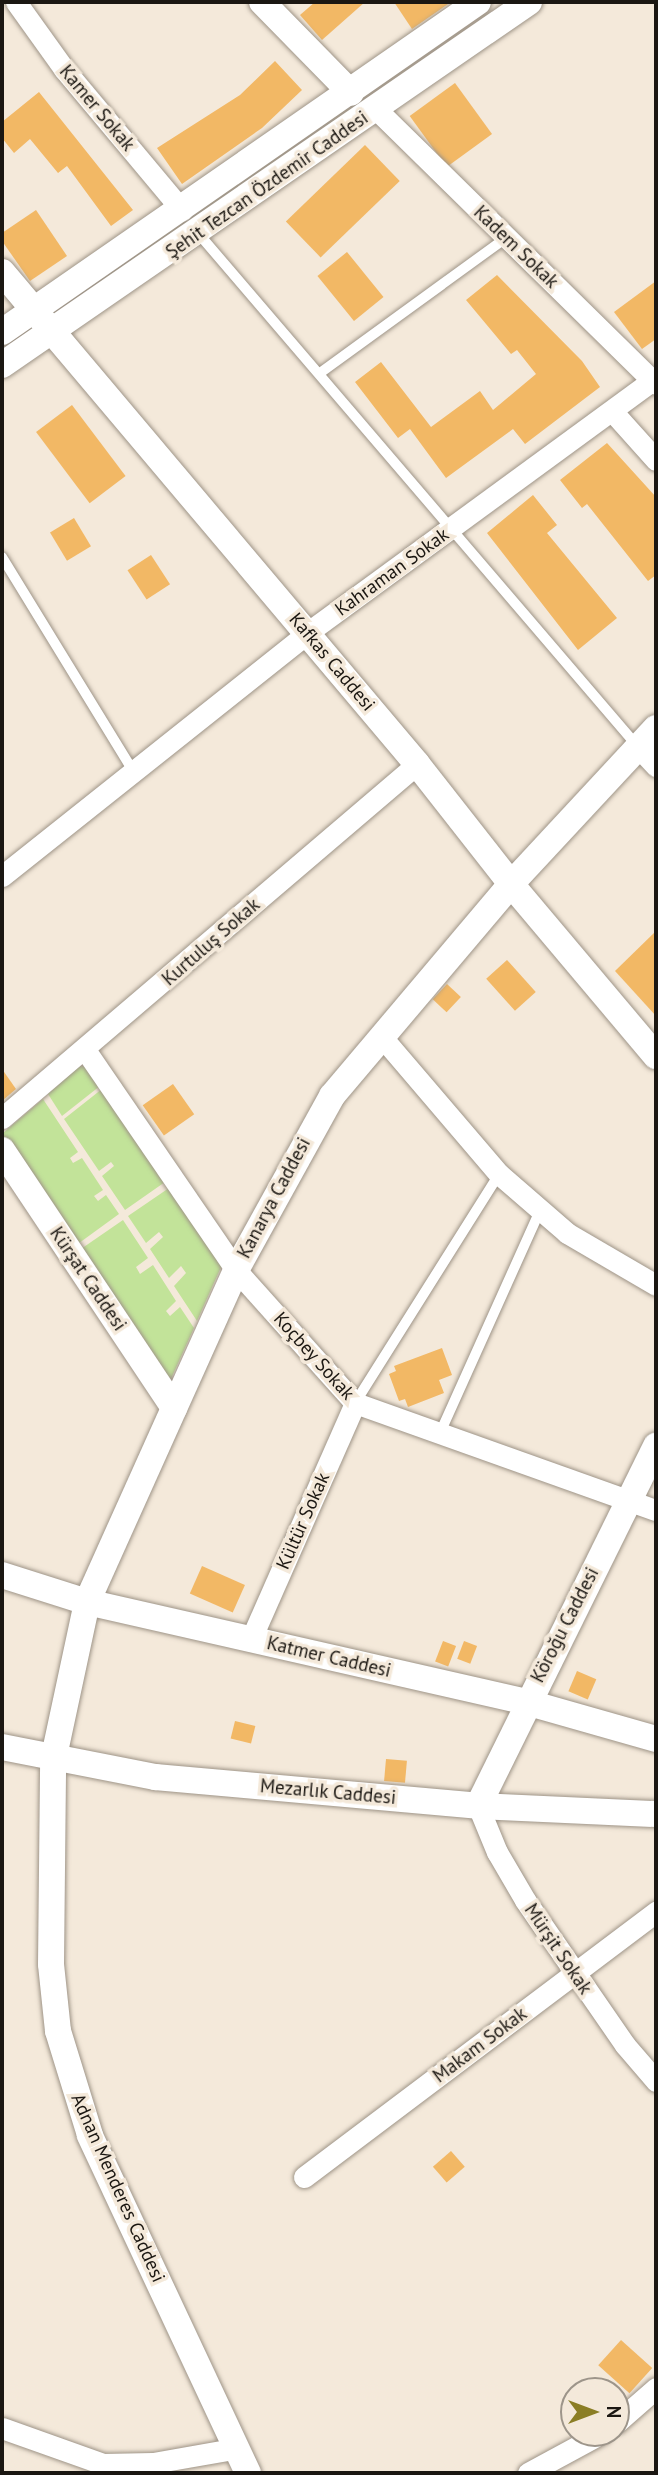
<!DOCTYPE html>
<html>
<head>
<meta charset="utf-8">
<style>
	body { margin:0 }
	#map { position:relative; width:658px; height:2475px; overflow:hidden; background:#f4e9da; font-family:"PT Sans",sans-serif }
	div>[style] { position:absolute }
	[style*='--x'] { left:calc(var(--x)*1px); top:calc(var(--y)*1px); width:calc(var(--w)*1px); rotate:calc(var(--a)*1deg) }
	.green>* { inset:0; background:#c2e399 }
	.building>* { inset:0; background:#f2b865; transform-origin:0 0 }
	.roads { filter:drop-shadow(0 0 2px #9e9487) drop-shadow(0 0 2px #9e9487) }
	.service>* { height:10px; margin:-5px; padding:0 5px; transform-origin:5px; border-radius:5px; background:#fff }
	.minor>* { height:21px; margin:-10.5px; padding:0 10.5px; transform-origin:10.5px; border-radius:10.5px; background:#fff }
	.tertiary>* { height:26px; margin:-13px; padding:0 13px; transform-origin:13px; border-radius:13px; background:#fff }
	span { translate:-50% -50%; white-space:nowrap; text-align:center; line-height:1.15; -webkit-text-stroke:7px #f4e9da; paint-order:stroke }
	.street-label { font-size:19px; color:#1b1712 }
	.frame { position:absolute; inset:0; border:4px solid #1b1712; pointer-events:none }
	.north { position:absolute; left:560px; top:2377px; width:70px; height:70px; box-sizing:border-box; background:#f4e9da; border:2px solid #9d958a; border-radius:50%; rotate:90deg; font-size:19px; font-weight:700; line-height:28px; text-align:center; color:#1b1712 }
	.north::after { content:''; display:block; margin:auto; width:24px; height:32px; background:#8b7e25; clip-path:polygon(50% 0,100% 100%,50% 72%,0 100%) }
</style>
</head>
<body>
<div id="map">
	<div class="green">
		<i style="clip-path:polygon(80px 1066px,86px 1067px,100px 1086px,62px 1116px,48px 1094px)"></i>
		<i style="clip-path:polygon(102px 1089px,165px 1182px,125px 1210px,102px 1176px,114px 1166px,111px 1162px,99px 1171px,64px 1119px)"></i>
		<i style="clip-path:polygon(43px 1099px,78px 1152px,70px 1158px,73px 1163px,82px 1158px,103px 1190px,94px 1196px,98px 1201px,106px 1195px,119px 1214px,75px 1246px,3px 1138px,3px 1133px)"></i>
		<i style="clip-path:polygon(169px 1188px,222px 1265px,197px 1321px,174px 1286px,186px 1273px,181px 1266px,169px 1278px,150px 1249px,163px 1237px,159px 1232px,146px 1243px,128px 1216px)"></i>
		<i style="clip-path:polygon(123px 1220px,148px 1258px,136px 1267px,140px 1274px,153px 1265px,176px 1301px,166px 1311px,170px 1316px,180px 1307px,194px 1328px,170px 1381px,78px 1251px)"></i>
	</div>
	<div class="building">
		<i style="clip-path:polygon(315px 2px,365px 2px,322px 40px,300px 15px)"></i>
		<i style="clip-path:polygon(394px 2px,451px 2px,412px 29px)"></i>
		<i style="clip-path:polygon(275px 61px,302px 90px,262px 128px,182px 184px,157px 148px,240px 95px)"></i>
		<i style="left:455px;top:83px;width:63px;height:56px;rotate:54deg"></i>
		<i style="clip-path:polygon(39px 92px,133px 210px,111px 226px,67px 166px,58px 173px,30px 139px,14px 153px,2px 138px,2px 122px)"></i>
		<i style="left:365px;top:145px;width:50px;height:110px;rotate:46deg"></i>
		<i style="clip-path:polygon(36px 210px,67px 256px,30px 281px,2px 241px,2px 233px)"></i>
		<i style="left:347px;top:252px;width:58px;height:38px;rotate:51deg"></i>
		<i style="clip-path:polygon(497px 275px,582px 361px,600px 387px,525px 444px,513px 429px,446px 478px,410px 429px,398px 438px,355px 382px,381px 362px,431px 427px,480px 391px,493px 410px,536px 374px,517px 350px,511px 354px,466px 300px)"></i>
		<i style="clip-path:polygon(656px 281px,656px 339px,642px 349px,614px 312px)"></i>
		<i style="left:72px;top:405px;width:89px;height:45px;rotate:53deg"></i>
		<i style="clip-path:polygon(607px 443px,656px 497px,656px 575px,648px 581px,587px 504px,582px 508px,560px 480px)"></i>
		<i style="clip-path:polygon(533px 495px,557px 525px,547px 533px,617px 618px,578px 650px,487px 533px)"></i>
		<i style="left:74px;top:518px;width:33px;height:28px;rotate:59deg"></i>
		<i style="left:151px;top:555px;width:35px;height:28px;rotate:57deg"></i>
		<i style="clip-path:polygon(656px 931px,656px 1016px,615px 971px)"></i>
		<i style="left:507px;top:960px;width:43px;height:28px;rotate:48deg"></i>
		<i style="left:447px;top:984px;width:19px;height:21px;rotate:43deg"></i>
		<i style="clip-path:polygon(2px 1069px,16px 1089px,2px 1101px)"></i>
		<i style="left:173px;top:1084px;width:37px;height:37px;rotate:55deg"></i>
		<i style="clip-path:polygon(442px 1348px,452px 1375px,439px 1380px,444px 1393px,408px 1407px,405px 1399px,399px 1401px,389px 1374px,396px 1371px,394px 1366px)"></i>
		<i style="left:202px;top:1566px;width:47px;height:30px;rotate:24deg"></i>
		<i style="left:443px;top:1641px;width:14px;height:22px;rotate:21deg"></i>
		<i style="left:464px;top:1641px;width:14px;height:19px;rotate:21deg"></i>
		<i style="left:577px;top:1671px;width:21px;height:22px;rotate:23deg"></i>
		<i style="left:235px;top:1721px;width:21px;height:18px;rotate:14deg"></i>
		<i style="left:386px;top:1759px;width:21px;height:22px;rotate:5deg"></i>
		<i style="left:451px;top:2151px;width:21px;height:24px;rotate:49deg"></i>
		<i style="left:621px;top:2340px;width:42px;height:34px;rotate:42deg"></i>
	</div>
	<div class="roads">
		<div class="service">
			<i style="--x:198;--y:233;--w:678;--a:49.43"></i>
			<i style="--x:320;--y:373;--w:231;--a:-36"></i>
			<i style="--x:2;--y:557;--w:252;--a:58.5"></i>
			<i style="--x:355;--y:1403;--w:271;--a:-57.8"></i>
			<i style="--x:440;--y:1433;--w:244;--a:-65.8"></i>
		</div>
		<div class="minor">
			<i style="--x:16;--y:2;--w:82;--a:54.4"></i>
			<i style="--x:64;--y:69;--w:184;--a:50.1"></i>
			<i style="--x:376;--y:109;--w:392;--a:44.5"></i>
			<i style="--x:612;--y:411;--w:66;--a:48.1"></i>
			<i style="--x:639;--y:748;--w:25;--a:47"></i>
			<i style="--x:2;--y:876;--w:390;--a:-38.5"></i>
			<i style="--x:307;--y:633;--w:432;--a:-36.2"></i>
			<i style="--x:381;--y:1036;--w:182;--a:49.5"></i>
			<i style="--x:499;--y:1174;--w:90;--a:40.9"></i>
			<i style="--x:567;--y:1233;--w:103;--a:30.3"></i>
			<i style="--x:86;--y:1051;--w:265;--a:55.6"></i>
			<i style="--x:236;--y:1270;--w:178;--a:48.2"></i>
			<i style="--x:355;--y:1403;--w:319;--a:19.6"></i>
			<i style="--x:2;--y:1118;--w:545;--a:-40.46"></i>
			<i style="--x:251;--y:1639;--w:258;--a:-66.2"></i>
			<i style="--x:478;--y:1806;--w:50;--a:67.6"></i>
			<i style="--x:497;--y:1852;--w:56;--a:59.7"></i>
			<i style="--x:525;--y:1900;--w:176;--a:55.4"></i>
			<i style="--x:625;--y:2045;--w:48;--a:49.3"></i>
			<i style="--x:304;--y:2177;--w:441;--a:-37"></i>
			<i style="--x:616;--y:2423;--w:53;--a:-41.2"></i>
			<i style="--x:2;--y:2428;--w:107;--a:19.6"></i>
			<i style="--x:103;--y:2464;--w:50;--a:-1.1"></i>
			<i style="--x:153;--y:2463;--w:86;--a:-10"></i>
			<i style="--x:528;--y:2473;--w:84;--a:-28.4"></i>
		</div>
		<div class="tertiary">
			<i style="--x:262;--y:2;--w:127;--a:45.6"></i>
			<i style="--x:2;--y:272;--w:644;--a:49.85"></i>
			<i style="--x:417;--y:764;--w:152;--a:51.9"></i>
			<i style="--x:511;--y:884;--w:225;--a:49.9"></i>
			<i style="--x:2;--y:332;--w:579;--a:-34.73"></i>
			<i style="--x:2;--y:365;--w:640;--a:-34.56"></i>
			<i style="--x:2;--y:1150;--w:310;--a:56.3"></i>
			<i style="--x:2;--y:1575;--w:89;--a:17.6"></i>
			<i style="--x:87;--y:1602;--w:450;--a:12.8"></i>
			<i style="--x:526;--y:1702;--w:135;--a:15.9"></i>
			<i style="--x:2;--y:1747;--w:156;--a:11.1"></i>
			<i style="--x:155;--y:1777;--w:324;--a:5.1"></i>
			<i style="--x:478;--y:1806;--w:178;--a:2.6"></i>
			<i style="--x:478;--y:1806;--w:402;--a:-63.7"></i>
			<i style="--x:248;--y:2473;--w:373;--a:-115.1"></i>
			<i style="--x:90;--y:2135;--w:109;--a:-107.1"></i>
			<i style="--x:58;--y:2031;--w:67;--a:-96"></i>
			<i style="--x:51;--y:1964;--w:203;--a:-89.4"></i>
			<i style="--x:53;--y:1761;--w:163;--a:-77.9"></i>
			<i style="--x:87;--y:1602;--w:364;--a:-65.8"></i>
			<i style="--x:236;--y:1270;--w:199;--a:-61.1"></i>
			<i style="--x:332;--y:1096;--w:277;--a:-49.8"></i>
			<i style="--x:511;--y:884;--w:213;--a:-47.1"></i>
		</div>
	</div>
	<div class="street-label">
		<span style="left:97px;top:108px;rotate:50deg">Kamer Sokak</span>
		<span style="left:267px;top:185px;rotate:-35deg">Şehit Tezcan Özdemir Caddesi</span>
		<span style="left:516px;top:247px;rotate:44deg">Kadem Sokak</span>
		<span style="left:392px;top:572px;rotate:-36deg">Kahraman Sokak</span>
		<span style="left:332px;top:662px;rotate:50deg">Kafkas Caddesi</span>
		<span style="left:211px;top:942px;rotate:-41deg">Kurtuluş Sokak</span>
		<span style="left:274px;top:1198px;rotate:-62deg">Kanarya Caddesi</span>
		<span style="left:88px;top:1279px;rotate:56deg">Kürşat Caddesi</span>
		<span style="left:314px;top:1356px;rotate:48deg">Koçbey Sokak</span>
		<span style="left:303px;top:1521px;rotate:-66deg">Kültür Sokak</span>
		<span style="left:565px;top:1625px;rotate:-63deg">Köroğu Caddesi</span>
		<span style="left:329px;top:1657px;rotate:13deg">Katmer Caddesi</span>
		<span style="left:328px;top:1792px;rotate:5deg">Mezarlık Caddesi</span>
		<span style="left:558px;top:1949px;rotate:56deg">Mürşit Sokak</span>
		<span style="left:480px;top:2045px;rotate:-37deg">Makam Sokak</span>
		<span style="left:118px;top:2188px;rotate:66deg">Adnan Menderes Caddesi</span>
	</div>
	<div class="frame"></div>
	<div class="north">N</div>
</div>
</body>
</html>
